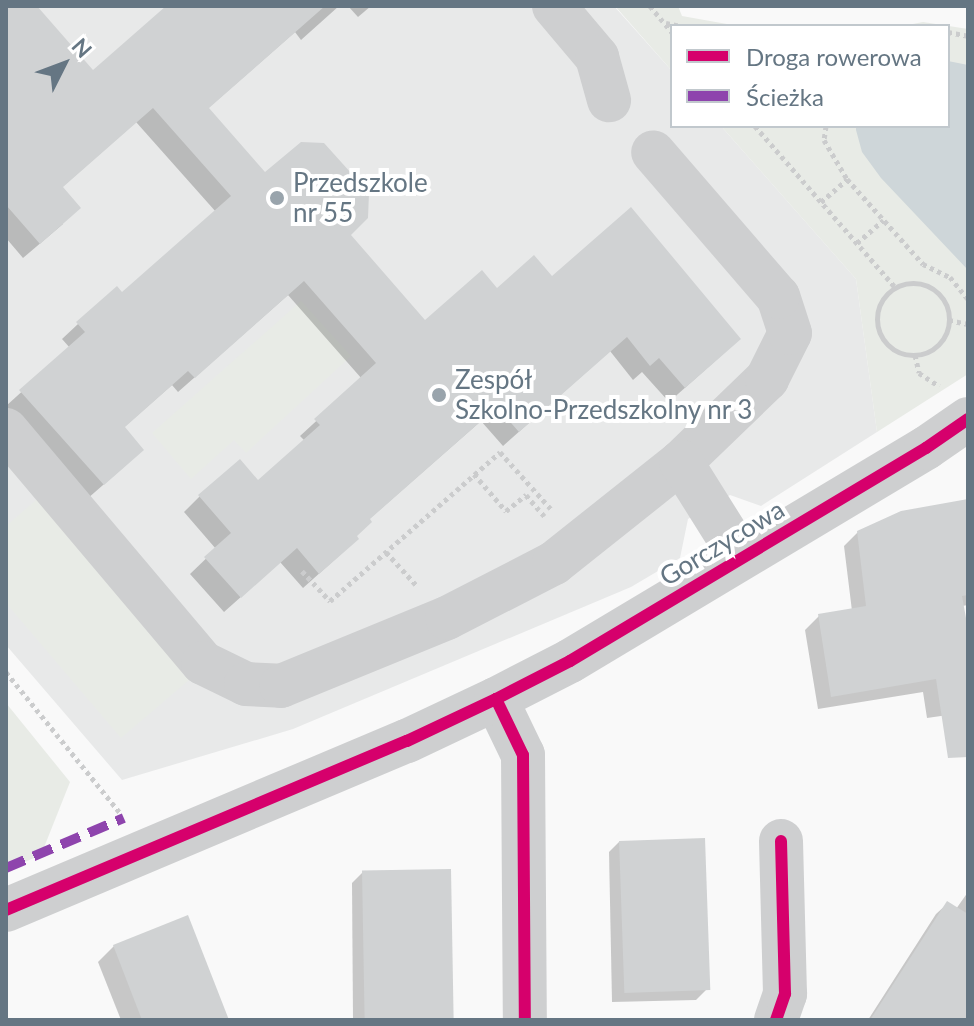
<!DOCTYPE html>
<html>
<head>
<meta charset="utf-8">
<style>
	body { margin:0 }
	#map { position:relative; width:974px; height:1026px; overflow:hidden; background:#f9f9f9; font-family:Lato,sans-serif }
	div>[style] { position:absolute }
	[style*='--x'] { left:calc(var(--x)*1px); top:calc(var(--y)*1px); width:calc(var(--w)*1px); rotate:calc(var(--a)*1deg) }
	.built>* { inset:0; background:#e8e9e9 }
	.green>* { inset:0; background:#e8ebe6 }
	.water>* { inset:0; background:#ced6d9 }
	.shadow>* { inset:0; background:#0003 }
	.building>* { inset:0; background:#d0d2d3; transform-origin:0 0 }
	.path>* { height:5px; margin-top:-2.5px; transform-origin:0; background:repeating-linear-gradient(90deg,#cbcccd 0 4px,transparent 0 8px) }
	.path>.ring { margin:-2.5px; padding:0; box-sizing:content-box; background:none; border:5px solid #cbcccd; border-radius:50% }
	.minor>* { height:44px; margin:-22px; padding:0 22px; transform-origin:22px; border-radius:22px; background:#cecfd0 }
	.quiet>* { height:10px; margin-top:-5px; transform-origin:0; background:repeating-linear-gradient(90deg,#8e44ad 0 20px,transparent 0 30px) }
	.cycleway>* { height:12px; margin:-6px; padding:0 6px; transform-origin:6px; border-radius:6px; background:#d6006c }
	.dots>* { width:22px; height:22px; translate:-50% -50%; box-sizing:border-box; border:4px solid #fff; border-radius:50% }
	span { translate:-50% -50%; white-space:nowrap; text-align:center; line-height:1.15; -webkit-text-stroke:8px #fff; paint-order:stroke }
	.poi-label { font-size:26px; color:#657683 }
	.left { translate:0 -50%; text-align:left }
	.street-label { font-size:26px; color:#657683 }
	.frame { position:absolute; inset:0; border:8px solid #657683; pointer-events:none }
	.legend { position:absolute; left:670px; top:24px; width:280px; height:104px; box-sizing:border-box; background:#fff; border:2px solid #c1c8cd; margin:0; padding:10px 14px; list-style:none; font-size:24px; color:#657683 }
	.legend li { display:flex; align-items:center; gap:16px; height:40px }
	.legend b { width:40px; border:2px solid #c1c8cd }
	.north { position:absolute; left:24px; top:24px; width:80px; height:80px; -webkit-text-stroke:6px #fff; paint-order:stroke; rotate:48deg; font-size:22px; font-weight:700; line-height:32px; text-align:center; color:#657683 }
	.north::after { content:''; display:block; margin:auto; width:28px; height:36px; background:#657683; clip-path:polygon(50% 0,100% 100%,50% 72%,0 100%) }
</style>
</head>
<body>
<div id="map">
	<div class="built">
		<i style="clip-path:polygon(6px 6px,614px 6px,672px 71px,672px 126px,721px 126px,856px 279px,877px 432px,761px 506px,730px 495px,688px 519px,680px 558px,631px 587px,293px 729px,122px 780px,6px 645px)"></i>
	</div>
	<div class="green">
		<i style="clip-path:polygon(615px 6px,678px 6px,682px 16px,738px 26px,672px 26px,672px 71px)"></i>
		<i style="clip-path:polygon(923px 22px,968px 29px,968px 374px,877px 432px,856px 279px,721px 126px,948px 126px,948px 26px,903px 26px)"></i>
		<i style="clip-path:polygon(301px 301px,351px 356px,246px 453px,234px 440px,191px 479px,152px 433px)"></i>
		<i style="clip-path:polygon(43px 494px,196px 674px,121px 738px,6px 603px,6px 526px)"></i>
		<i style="clip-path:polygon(6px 703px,70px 782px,41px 855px,6px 870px)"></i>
	</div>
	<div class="water">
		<i style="clip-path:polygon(948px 61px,968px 65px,968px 270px,881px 178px,862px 152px,856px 130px,856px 126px,948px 126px)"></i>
	</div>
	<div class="shadow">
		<i style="clip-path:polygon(6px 6px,34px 6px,93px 73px,169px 6px,339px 6px,301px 40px,295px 32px,207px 109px,265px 175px,348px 235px,425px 322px,497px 290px,552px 279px,723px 354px,669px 402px,642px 372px,633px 380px,610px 351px,503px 446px,481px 421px,368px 520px,341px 554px,303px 588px,280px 562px,224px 612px,190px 574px,216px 549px,184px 512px,200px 496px,258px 482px,305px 441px,300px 436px,362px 379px,288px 295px,178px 392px,172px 385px,123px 428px,126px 465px,87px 499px,6px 406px,70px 348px,62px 339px,78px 324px,122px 295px,216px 212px,136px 122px,61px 188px,63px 224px,23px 258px,6px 238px)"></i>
		<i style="clip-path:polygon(348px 6px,371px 6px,358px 17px)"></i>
		<i style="clip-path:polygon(968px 501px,968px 605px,962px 606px,968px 641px,968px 718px,962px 713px,927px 718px,923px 692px,818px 709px,805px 630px,819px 616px,852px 611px,844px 546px,858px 532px)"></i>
		<i style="clip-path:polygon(620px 841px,707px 989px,696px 1000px,612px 1002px,609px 852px)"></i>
		<i style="clip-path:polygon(363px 872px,451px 1020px,353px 1020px,352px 883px)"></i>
		<i style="clip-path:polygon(968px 892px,968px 1020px,868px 1020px,936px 914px,947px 904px,956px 909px)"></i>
		<i style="clip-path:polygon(114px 946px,227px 1020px,121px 1020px,98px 962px)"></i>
	</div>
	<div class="building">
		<i style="clip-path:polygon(6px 6px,37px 6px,93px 70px,166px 6px,325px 6px,209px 108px,265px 172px,301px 142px,324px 143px,369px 193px,368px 218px,351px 235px,425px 320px,482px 270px,497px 288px,534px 255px,552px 276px,631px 207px,741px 339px,685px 388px,659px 358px,650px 366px,627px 337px,519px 432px,497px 407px,370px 519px,372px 522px,357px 536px,359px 539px,319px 574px,297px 548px,241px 598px,204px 557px,231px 533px,198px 495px,240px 459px,258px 480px,320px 425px,314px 419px,376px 363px,304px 281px,195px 378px,188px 371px,125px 427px,144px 450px,104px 485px,19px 390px,85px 332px,76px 322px,117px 286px,122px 292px,231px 196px,153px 108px,63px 187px,81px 208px,40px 244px,6px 205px)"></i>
		<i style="clip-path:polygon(968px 499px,968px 595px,962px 596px,968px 629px,968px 757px,948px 758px,936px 679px,831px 697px,818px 614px,866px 606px,857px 531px,901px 511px)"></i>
		<i style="left:705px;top:838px;width:152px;height:86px;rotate:88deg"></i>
		<i style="left:451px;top:869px;width:151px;height:89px;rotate:89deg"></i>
		<i style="clip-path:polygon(947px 901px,968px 914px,968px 1020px,870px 1020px)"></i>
		<i style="clip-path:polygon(188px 915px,229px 1020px,142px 1020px,113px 945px)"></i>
	</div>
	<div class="path">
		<i style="--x:650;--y:6;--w:34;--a:50"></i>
		<i style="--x:666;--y:23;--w:15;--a:11"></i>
		<i style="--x:948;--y:32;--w:20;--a:11"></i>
		<i style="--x:755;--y:126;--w:215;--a:49"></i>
		<i style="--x:826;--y:126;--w:14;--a:98"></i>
		<i style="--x:824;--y:140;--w:45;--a:59.5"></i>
		<i style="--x:847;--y:179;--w:114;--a:48.2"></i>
		<i style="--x:923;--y:264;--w:30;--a:26"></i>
		<i style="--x:950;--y:277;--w:28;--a:51"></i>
		<i style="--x:821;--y:202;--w:35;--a:-41"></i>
		<i style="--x:857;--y:243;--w:35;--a:-41"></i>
		<i class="ring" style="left:877px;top:283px;width:67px;height:67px"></i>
		<i style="--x:949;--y:320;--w:19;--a:12"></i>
		<i style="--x:915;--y:355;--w:18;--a:77"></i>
		<i style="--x:919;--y:373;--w:24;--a:33"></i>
		<i style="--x:474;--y:474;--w:49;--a:49.1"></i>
		<i style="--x:506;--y:511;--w:26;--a:-39"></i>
		<i style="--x:526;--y:495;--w:28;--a:49"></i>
		<i style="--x:386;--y:552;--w:46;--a:47.6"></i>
		<i style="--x:302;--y:571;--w:41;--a:47"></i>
		<i style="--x:330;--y:601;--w:226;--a:-41.2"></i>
		<i style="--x:500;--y:452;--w:76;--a:48.2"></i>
		<i style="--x:6;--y:672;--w:183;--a:51"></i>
	</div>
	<div class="minor">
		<i style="--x:554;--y:6;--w:67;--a:49.9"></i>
		<i style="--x:597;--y:57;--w:45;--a:74.4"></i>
		<i style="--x:6;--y:430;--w:305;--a:49.8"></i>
		<i style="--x:203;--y:663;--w:48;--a:26"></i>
		<i style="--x:246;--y:684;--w:35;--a:3"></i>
		<i style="--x:281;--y:686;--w:179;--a:-22.3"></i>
		<i style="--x:447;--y:618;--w:120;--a:-27.2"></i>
		<i style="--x:554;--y:563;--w:162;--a:-38.5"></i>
		<i style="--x:681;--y:462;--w:120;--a:-44"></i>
		<i style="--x:767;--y:379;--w:51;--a:-63.4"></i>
		<i style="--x:790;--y:333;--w:38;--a:-108"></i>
		<i style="--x:778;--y:297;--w:191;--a:-130.8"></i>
		<i style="--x:681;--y:462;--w:111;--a:57.9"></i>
		<i style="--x:496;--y:699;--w:62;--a:64.3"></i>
		<i style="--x:523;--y:755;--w:265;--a:89.6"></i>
		<i style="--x:6;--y:910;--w:435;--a:-22.9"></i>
		<i style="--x:407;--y:741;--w:98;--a:-25.3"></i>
		<i style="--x:496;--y:699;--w:83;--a:-27.2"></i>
		<i style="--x:570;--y:661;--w:415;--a:-30.9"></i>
		<i style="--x:926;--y:448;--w:51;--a:-34.6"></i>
		<i style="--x:776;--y:1020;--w:28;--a:-71"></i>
		<i style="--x:785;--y:994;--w:153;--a:-91.5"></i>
	</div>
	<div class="quiet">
		<i style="--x:6;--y:868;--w:128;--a:-23"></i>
	</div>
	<div class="cycleway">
		<i style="--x:496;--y:699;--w:62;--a:64.3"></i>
		<i style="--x:523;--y:755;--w:265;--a:89.6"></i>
		<i style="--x:6;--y:910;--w:435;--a:-22.9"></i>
		<i style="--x:407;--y:741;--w:98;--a:-25.3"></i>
		<i style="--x:496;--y:699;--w:83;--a:-27.2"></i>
		<i style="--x:570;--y:661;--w:415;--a:-30.9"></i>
		<i style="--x:926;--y:448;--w:51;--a:-34.6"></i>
		<i style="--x:776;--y:1020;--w:28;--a:-71"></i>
		<i style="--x:785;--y:994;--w:153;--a:-91.5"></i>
	</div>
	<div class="dots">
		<i style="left:277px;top:198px;background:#99a4ac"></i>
		<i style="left:439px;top:395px;background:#99a4ac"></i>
	</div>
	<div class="poi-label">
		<span class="left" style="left:293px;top:198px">Przedszkole<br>nr 55</span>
		<span class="left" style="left:455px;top:395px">Zespół<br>Szkolno-Przedszkolny nr 3</span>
	</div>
	<div class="street-label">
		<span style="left:722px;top:543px;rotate:-31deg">Gorczycowa</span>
	</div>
	<div class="frame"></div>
	<ul class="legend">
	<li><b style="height:10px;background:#d6006c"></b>Droga rowerowa</li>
	<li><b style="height:10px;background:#8e44ad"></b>Ścieżka</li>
	</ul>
	<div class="north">N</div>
</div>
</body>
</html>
